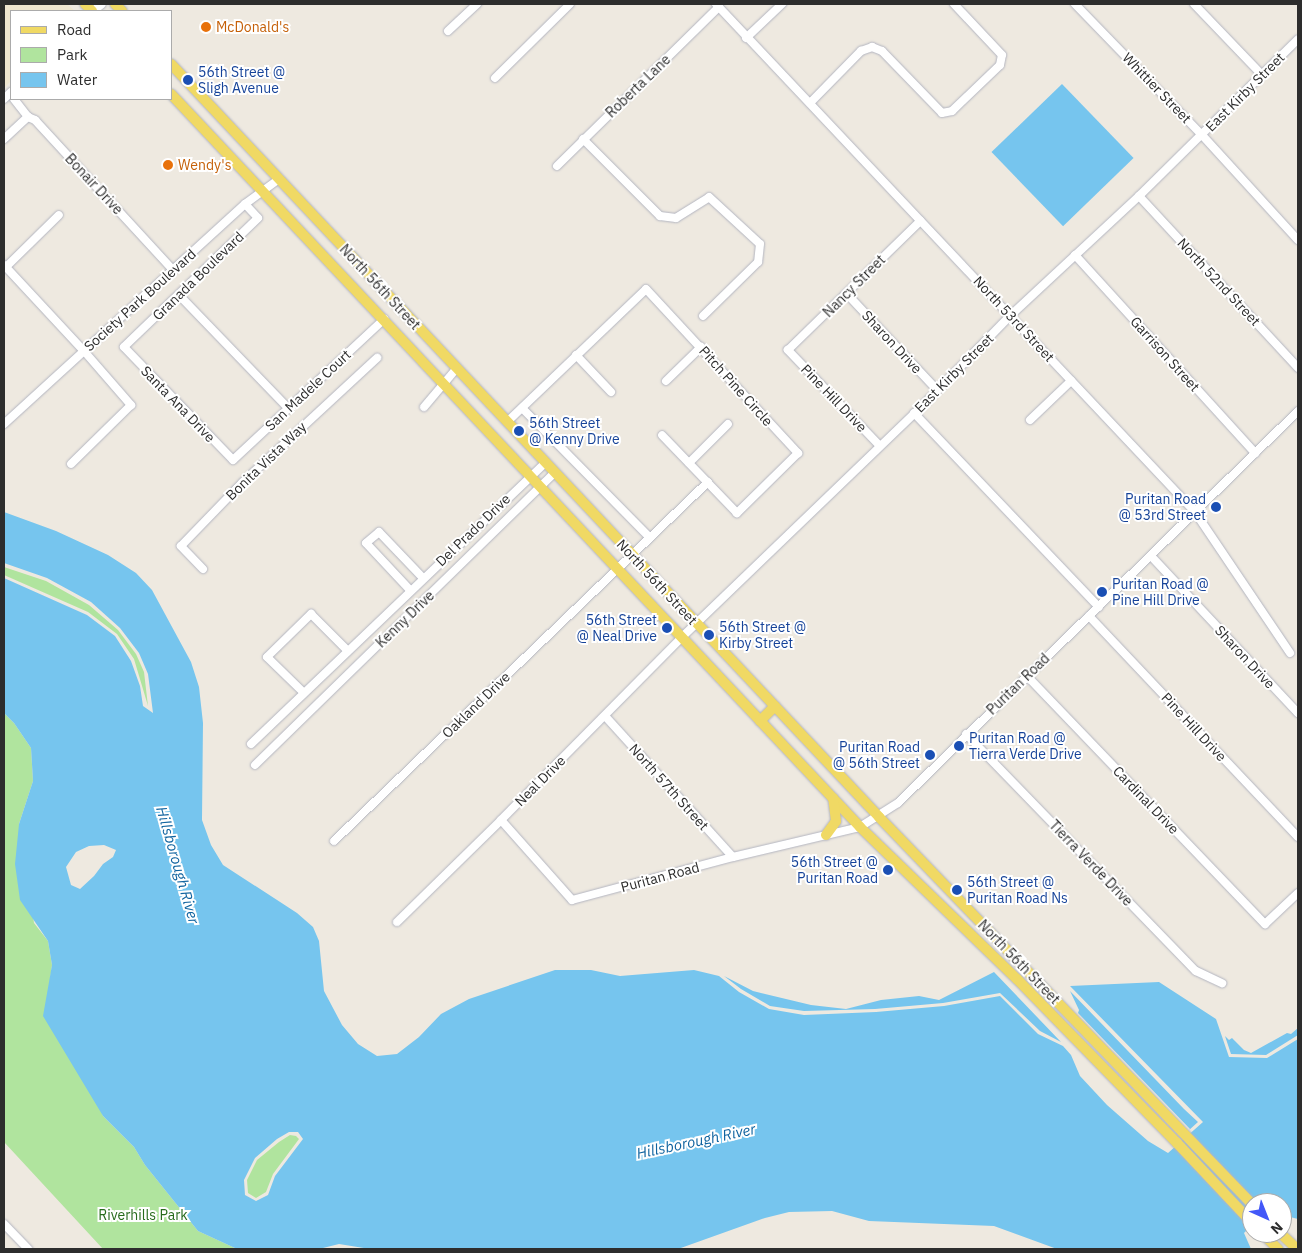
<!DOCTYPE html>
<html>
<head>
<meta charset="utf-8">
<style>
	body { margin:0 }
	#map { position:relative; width:1302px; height:1253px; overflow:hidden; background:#eee9e0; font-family:"IBM Plex Sans",sans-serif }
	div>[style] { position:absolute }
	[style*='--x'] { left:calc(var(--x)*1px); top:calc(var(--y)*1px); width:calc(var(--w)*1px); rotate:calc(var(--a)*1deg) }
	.education>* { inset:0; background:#efe7d0 }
	.green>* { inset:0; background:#b0e49e }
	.water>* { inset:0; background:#76c5ee; transform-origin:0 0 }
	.roads { filter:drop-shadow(0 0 1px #b3b5c0) drop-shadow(0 0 1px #b3b5c0) }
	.minor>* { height:8px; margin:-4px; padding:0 4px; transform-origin:4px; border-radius:4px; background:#fff }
	.major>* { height:10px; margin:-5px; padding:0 5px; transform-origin:5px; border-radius:5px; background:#f0d964 }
	.dots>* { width:14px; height:14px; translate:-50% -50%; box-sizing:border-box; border:2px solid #fff; border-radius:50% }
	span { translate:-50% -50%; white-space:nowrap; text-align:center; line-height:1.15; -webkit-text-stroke:4px #fff; paint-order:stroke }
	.food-label { font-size:14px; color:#c56008 }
	.left { translate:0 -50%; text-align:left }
	.transit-label { font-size:14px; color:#164399 }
	.right { translate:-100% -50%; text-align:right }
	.street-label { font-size:14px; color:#2d2d2d }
	.park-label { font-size:14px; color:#276b1c }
	.water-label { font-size:15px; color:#0f639f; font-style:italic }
	.frame { position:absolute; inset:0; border:5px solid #2d2d2d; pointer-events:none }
	.legend { position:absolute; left:10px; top:10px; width:162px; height:90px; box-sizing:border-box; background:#fff; border:1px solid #ababab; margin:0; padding:6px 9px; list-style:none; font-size:15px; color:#2d2d2d }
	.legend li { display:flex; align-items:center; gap:10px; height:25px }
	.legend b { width:25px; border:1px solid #ababab }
	.north { position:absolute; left:1242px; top:1193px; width:50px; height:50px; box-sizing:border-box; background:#fff; border:1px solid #ababab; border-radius:50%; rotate:136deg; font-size:14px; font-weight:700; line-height:20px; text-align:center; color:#2d2d2d }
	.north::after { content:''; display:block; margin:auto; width:18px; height:22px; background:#4358f8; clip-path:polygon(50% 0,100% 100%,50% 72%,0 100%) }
</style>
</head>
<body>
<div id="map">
	<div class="education">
		<i style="clip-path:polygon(4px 4px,67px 4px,75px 11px,11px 11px,11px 81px,4px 88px)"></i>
	</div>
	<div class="green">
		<i style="clip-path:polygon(4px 567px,46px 581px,89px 605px,118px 630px,136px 654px,144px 672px,148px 706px,134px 659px,117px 634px,88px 612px,4px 575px)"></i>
		<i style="clip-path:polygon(4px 713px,14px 723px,31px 748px,33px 781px,19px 824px,34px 923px,48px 941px,52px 965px,49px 988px,103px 1116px,134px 1147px,145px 1165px,198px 1231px,237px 1249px,103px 1249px,4px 1142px)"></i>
		<i style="clip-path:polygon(290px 1135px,296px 1136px,299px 1139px,273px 1174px,266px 1192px,256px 1198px,248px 1193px,247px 1180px,257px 1160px,279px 1142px)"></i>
	</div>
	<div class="water">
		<i style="left:1062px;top:84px;width:103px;height:98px;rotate:46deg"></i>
		<i style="clip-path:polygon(evenodd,4px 512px,56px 531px,108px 555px,136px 573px,152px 590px,191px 662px,199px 687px,203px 723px,202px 820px,211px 845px,223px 865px,297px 913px,313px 927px,319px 941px,324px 991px,342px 1025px,358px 1044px,377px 1056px,397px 1054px,419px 1037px,441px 1014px,469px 999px,555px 970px,591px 970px,620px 976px,694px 970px,719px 976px,739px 992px,769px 1009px,804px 1015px,876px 1012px,944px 1006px,1000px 996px,1038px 1034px,1063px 1046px,1071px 1055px,1080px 1076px,1107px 1105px,1148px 1141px,1168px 1153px,1203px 1122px,1070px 986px,1159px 982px,1216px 1019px,1229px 1057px,1267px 1058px,1298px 1039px,1298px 1219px,1282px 1215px,1282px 1203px,1252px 1203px,1252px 1225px,1244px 1233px,1251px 1249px,1057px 1249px,994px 1226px,869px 1221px,832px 1211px,789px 1212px,765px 1218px,678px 1249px,370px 1249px,339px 1244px,319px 1249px,237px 1249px,198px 1231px,145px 1165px,134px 1147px,103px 1116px,43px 1016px,52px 965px,48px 941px,20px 900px,15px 864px,19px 824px,33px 781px,31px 748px,14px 723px,4px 713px,4px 578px,87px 615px,115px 636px,131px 661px,140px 686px,143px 706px,153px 713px,148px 674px,139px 653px,120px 628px,91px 602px,47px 578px,4px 563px,4px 512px,104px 845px,116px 850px,113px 857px,103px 864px,94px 876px,80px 889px,71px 885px,66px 867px,76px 852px,89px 846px,104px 845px,4px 512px,289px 1132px,298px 1132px,303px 1139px,275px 1176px,268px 1195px,256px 1201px,245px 1195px,244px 1180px,255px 1158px,277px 1139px,289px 1132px)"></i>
		<i style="clip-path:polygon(994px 972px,1061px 1042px,1040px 1031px,1000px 993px,943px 1003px,875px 1009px,804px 1011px,770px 1006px,741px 989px,724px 976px,753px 991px,811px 1005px,846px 1009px,881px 1000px,919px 996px,939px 1000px)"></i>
		<i style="clip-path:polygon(1070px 991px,1184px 1109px,1198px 1122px,1188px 1131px,1190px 1129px,1078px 1013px,1079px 1010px)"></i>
		<i style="clip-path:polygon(1298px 1028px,1298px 1035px,1266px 1055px,1231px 1054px,1225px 1036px,1229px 1040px,1232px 1038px,1244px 1050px,1251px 1053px,1287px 1033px,1291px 1034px)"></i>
	</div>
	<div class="roads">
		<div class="minor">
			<i style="--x:716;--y:4;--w:698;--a:46.68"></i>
			<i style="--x:1195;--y:512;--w:170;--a:56"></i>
			<i style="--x:1075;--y:4;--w:182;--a:45.9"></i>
			<i style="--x:1202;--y:135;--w:142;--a:47.6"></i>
			<i style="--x:1194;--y:4;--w:98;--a:46.2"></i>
			<i style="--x:93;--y:11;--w:11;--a:-38"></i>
			<i style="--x:448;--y:31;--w:40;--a:-43"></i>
			<i style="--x:746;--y:38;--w:50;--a:-43.4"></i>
			<i style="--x:495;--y:78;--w:105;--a:-44.6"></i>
			<i style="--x:4;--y:99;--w:10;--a:-45"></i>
			<i style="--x:14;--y:99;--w:23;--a:52"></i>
			<i style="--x:28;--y:117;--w:8;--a:23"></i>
			<i style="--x:35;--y:120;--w:204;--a:47.4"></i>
			<i style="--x:810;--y:103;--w:73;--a:-45.6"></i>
			<i style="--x:861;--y:51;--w:12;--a:-20"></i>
			<i style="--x:872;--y:47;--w:11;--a:22"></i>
			<i style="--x:882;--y:51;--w:86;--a:45.9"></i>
			<i style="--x:942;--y:113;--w:10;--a:-11"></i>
			<i style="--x:952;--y:111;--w:66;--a:-43.8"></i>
			<i style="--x:1000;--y:65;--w:10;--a:-79"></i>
			<i style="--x:1002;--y:55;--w:70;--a:-133.3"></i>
			<i style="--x:4;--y:139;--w:33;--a:-43"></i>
			<i style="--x:583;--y:139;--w:109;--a:45"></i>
			<i style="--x:660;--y:216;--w:16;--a:7"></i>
			<i style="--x:676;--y:218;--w:39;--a:-32"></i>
			<i style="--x:709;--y:197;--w:69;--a:42.7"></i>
			<i style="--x:760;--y:244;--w:18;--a:96"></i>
			<i style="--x:758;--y:262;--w:77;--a:135.5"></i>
			<i style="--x:557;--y:166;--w:227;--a:-44.5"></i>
			<i style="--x:1139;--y:196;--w:234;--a:47.2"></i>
			<i style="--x:245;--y:204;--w:19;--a:47"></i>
			<i style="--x:258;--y:218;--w:186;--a:136.1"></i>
			<i style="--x:124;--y:347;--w:157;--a:46"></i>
			<i style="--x:233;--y:460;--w:207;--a:-43"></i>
			<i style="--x:1075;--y:255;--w:268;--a:47.7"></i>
			<i style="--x:4;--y:265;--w:117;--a:47.1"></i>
			<i style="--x:84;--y:351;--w:72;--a:49"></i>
			<i style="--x:131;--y:405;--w:84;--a:135.5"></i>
			<i style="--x:6;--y:267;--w:74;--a:-44.5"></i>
			<i style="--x:847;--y:294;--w:132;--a:46.8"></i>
			<i style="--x:179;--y:295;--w:158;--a:46"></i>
			<i style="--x:576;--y:355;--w:51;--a:46.6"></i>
			<i style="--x:666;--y:381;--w:49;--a:-44.2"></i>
			<i style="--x:424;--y:407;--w:51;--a:-49.8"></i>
			<i style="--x:522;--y:408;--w:181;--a:45.4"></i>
			<i style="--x:914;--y:413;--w:268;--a:46.4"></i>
			<i style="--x:1030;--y:420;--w:57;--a:-43.6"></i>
			<i style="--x:507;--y:422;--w:192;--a:-43.7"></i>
			<i style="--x:646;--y:289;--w:224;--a:47.2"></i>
			<i style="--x:798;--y:453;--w:86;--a:135.5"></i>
			<i style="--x:737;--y:513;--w:108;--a:-133.9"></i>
			<i style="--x:4;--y:424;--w:326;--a:-42.4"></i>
			<i style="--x:245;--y:204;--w:42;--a:-36.3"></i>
			<i style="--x:879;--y:445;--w:132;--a:-133.8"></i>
			<i style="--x:788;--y:350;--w:185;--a:-44.3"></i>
			<i style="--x:689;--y:463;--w:55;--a:-45"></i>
			<i style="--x:1151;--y:556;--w:215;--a:46.9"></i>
			<i style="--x:203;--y:569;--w:32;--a:-134"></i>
			<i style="--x:181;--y:546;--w:89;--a:-45.9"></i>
			<i style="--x:243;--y:482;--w:183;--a:-42.8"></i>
			<i style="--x:410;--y:590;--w:64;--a:-133.1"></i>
			<i style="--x:366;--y:543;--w:17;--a:-40"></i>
			<i style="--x:379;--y:532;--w:64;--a:46.3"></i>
			<i style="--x:1089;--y:616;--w:304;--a:46.6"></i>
			<i style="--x:1027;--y:676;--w:344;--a:46.2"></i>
			<i style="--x:1265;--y:924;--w:45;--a:-43.2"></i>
			<i style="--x:303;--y:692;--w:50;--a:-135.8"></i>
			<i style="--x:267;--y:657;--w:62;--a:-44.3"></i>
			<i style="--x:311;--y:614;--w:51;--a:45"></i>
			<i style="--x:605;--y:716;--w:190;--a:47.8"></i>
			<i style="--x:966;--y:734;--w:330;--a:45.9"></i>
			<i style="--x:1196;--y:971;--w:29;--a:25"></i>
			<i style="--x:251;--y:744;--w:407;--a:-43.7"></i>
			<i style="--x:255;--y:765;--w:418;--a:-44.3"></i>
			<i style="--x:501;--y:820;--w:107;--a:48.4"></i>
			<i style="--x:572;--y:900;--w:167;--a:-15"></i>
			<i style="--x:733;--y:857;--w:130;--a:-13.3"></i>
			<i style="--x:860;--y:827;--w:45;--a:-32.3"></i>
			<i style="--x:898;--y:803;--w:560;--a:-44.42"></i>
			<i style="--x:334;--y:841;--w:518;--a:-43.83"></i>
			<i style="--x:397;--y:922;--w:146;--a:-44.4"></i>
			<i style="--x:501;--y:820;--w:256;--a:-45.3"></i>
			<i style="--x:681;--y:638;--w:337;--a:-43.9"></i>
			<i style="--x:924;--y:404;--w:124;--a:-45.7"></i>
			<i style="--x:1011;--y:315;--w:175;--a:-42.9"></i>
			<i style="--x:1139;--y:196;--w:223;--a:-44.6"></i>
			<i style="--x:4;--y:1224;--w:35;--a:46"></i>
		</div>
		<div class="major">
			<i style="--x:85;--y:4;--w:10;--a:45"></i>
			<i style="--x:115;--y:4;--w:10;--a:45"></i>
			<i style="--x:171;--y:64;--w:1034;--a:46.76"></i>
			<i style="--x:879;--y:817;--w:537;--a:46.06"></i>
			<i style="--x:171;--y:94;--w:1006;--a:46.77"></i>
			<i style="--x:860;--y:827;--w:219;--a:44.1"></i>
			<i style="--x:1017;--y:979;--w:229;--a:45.7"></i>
			<i style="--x:1177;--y:1143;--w:110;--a:46.8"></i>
			<i style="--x:760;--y:721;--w:21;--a:-45"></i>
			<i style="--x:826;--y:835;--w:17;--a:-54"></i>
			<i style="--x:836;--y:821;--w:23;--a:-97"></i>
			<i style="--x:1262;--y:1233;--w:23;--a:45"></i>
			<i style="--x:1280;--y:1233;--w:23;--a:43"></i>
		</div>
	</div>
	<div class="dots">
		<i style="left:206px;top:27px;background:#e8710a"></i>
		<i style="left:188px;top:80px;background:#1a4fb4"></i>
		<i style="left:168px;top:165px;background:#e8710a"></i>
		<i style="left:519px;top:431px;background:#1a4fb4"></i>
		<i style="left:1216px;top:507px;background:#1a4fb4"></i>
		<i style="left:1102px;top:592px;background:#1a4fb4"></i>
		<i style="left:667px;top:628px;background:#1a4fb4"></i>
		<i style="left:709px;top:635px;background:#1a4fb4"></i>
		<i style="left:959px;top:746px;background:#1a4fb4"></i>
		<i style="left:930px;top:755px;background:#1a4fb4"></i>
		<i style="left:888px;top:870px;background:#1a4fb4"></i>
		<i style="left:957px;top:890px;background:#1a4fb4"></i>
	</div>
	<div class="food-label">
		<span class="left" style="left:216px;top:27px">McDonald's</span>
		<span class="left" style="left:178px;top:165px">Wendy's</span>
	</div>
	<div class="transit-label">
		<span class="left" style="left:198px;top:80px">56th Street @<br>Sligh Avenue</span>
		<span class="left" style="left:529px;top:431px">56th Street<br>@ Kenny Drive</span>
		<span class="right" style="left:1206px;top:507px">Puritan Road<br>@ 53rd Street</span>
		<span class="left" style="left:1112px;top:592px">Puritan Road @<br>Pine Hill Drive</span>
		<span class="right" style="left:657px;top:628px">56th Street<br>@ Neal Drive</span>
		<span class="left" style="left:719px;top:635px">56th Street @<br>Kirby Street</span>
		<span class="left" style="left:969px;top:746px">Puritan Road @<br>Tierra Verde Drive</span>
		<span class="right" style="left:920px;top:755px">Puritan Road<br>@ 56th Street</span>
		<span class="right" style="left:878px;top:870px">56th Street @<br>Puritan Road</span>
		<span class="left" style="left:967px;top:890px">56th Street @<br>Puritan Road Ns</span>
	</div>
	<div class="street-label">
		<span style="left:638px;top:86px;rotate:-44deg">Roberta Lane</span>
		<span style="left:1157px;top:88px;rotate:46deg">Whittier Street</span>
		<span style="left:1245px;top:92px;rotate:-45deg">East Kirby Street</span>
		<span style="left:94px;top:184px;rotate:47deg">Bonair Drive</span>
		<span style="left:198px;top:276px;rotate:-44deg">Granada Boulevard</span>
		<span style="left:1219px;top:282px;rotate:47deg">North 52nd Street</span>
		<span style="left:854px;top:286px;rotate:-45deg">Nancy Street</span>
		<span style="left:380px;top:287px;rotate:47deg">North 56th Street</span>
		<span style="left:140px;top:300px;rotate:-42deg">Society Park Boulevard</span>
		<span style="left:1014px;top:319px;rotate:47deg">North 53rd Street</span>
		<span style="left:892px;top:342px;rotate:47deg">Sharon Drive</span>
		<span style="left:1165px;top:354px;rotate:48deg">Garrison Street</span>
		<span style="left:954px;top:373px;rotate:-45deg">East Kirby Street</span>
		<span style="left:736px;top:386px;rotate:48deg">Pitch Pine Circle</span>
		<span style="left:308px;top:390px;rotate:-43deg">San Madele Court</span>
		<span style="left:834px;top:398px;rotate:46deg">Pine Hill Drive</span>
		<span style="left:178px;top:404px;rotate:46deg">Santa Ana Drive</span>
		<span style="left:266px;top:461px;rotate:-44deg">Bonita Vista Way</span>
		<span style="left:473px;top:530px;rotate:-44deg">Del Prado Drive</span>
		<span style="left:657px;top:582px;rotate:47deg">North 56th Street</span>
		<span style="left:405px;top:619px;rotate:-44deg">Kenny Drive</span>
		<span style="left:1245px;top:657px;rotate:47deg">Sharon Drive</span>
		<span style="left:1018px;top:684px;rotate:-44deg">Puritan Road</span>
		<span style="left:476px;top:705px;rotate:-44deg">Oakland Drive</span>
		<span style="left:1194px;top:727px;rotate:47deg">Pine Hill Drive</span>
		<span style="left:540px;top:781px;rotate:-45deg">Neal Drive</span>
		<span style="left:669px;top:787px;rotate:48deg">North 57th Street</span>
		<span style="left:1146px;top:800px;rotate:46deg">Cardinal Drive</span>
		<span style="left:1091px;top:863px;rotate:46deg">Tierra Verde Drive</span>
		<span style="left:660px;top:877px;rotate:-15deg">Puritan Road</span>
		<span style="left:1019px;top:962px;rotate:46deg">North 56th Street</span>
	</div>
	<div class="park-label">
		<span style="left:143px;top:1215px">Riverhills Park</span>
	</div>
	<div class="water-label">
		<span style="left:178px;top:865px;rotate:74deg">Hillsborough River</span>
		<span style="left:696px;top:1141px;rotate:-12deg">Hillsborough River</span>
	</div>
	<div class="frame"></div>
	<ul class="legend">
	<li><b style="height:6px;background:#f0d964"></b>Road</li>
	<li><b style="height:14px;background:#b0e49e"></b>Park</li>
	<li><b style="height:14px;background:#76c5ee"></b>Water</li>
	</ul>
	<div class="north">N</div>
</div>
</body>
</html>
